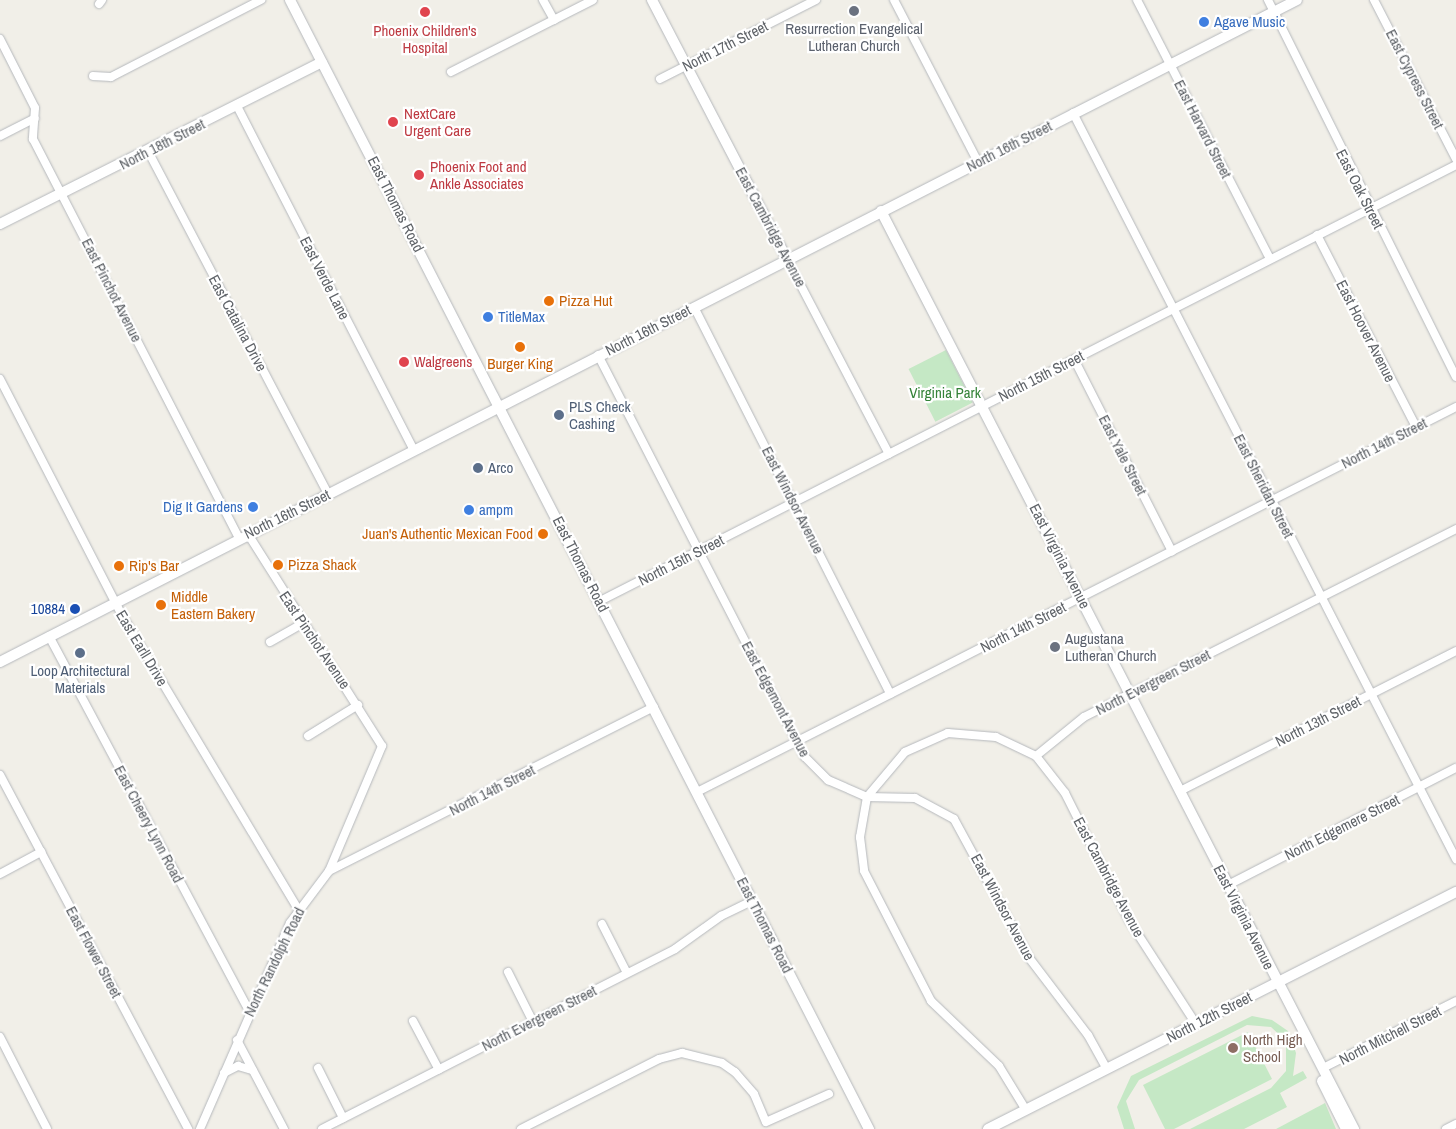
<!DOCTYPE html>
<html>
<head>
<meta charset="utf-8">
<style>
	body { margin:0 }
	#map { position:relative; width:1456px; height:1129px; overflow:hidden; background:#f1efe8; font-family:"Archivo Narrow",sans-serif }
	div>[style] { position:absolute }
	[style*='--x'] { left:calc(var(--x)*1px); top:calc(var(--y)*1px); width:calc(var(--w)*1px); rotate:calc(var(--a)*1deg) }
	.green>* { inset:0; background:#c5e8c5; transform-origin:0 0 }
	.roads { filter:drop-shadow(0 0 1px #b5b8bc) drop-shadow(0 0 1px #b5b8bc) }
	.street>* { height:8px; margin:-4px; padding:0 4px; transform-origin:4px; border-radius:4px; background:#fff }
	.secondary>* { height:10px; margin:-5px; padding:0 5px; transform-origin:5px; border-radius:5px; background:#fff }
	.dots>* { width:14px; height:14px; translate:-50% -50%; box-sizing:border-box; border:2px solid #fff; border-radius:50% }
	span { translate:-50% -50%; white-space:nowrap; text-align:center; line-height:1.15; -webkit-text-stroke:4.5px #fff; paint-order:stroke }
	.shop-label { font-size:15px; color:#366cbe }
	.left { translate:0 -50%; text-align:left }
	.right { translate:-100% -50%; text-align:right }
	.worship-label { font-size:15px; color:#5b616d }
	.health-label { font-size:15px; color:#be3a42 }
	.street-label { font-size:15px; color:#5f6368 }
	.food-label { font-size:15px; color:#c56008 }
	.park-label { font-size:15px; color:#348238 }
	.service-label { font-size:15px; color:#4e5e75 }
	.transit-label { font-size:15px; color:#164399 }
	.education-label { font-size:15px; color:#785e54 }
</style>
</head>
<body>
<div id="map">
	<div class="green">
		<i style="left:946px;top:350px;width:59px;height:42px;rotate:63deg"></i>
		<i style="clip-path:polygon(1252px 1016px,1272px 1020px,1288px 1031px,1296px 1053px,1293px 1076px,1303px 1071px,1307px 1078px,1280px 1093px,1287px 1107px,1244px 1129px,1190px 1129px,1271px 1088px,1286px 1071px,1286px 1041px,1271px 1027px,1247px 1025px,1139px 1080px,1126px 1101px,1135px 1129px,1124px 1129px,1117px 1107px,1131px 1076px)"></i>
		<i style="clip-path:polygon(1248px 1032px,1272px 1079px,1174px 1129px,1165px 1129px,1143px 1085px)"></i>
		<i style="clip-path:polygon(1325px 1103px,1336px 1129px,1276px 1129px)"></i>
	</div>
	<div class="roads">
		<div class="street">
			<i style="--x:543;--y:0;--w:23;--a:61"></i>
			<i style="--x:894;--y:0;--w:182;--a:62.6"></i>
			<i style="--x:1137;--y:0;--w:291;--a:62.8"></i>
			<i style="--x:1268;--y:0;--w:421;--a:63.5"></i>
			<i style="--x:1374;--y:0;--w:179;--a:62.7"></i>
			<i style="--x:99;--y:4;--w:5;--a:-53"></i>
			<i style="--x:0;--y:39;--w:77;--a:63.1"></i>
			<i style="--x:35;--y:108;--w:31;--a:94"></i>
			<i style="--x:33;--y:139;--w:449;--a:62.7"></i>
			<i style="--x:451;--y:72;--w:159;--a:-26.9"></i>
			<i style="--x:93;--y:76;--w:18;--a:3"></i>
			<i style="--x:111;--y:77;--w:169;--a:-27.2"></i>
			<i style="--x:660;--y:79;--w:175;--a:-26.9"></i>
			<i style="--x:237;--y:106;--w:386;--a:62.8"></i>
			<i style="--x:1073;--y:113;--w:839;--a:62.82"></i>
			<i style="--x:0;--y:136;--w:39;--a:-27"></i>
			<i style="--x:148;--y:151;--w:387;--a:62.3"></i>
			<i style="--x:1317;--y:235;--w:216;--a:62.7"></i>
			<i style="--x:787;--y:259;--w:220;--a:62.4"></i>
			<i style="--x:694;--y:307;--w:434;--a:63.1"></i>
			<i style="--x:598;--y:355;--w:452;--a:62.8"></i>
			<i style="--x:805;--y:757;--w:33;--a:45"></i>
			<i style="--x:828;--y:780;--w:43;--a:23.6"></i>
			<i style="--x:867;--y:797;--w:41;--a:99.9"></i>
			<i style="--x:860;--y:837;--w:34;--a:83"></i>
			<i style="--x:864;--y:871;--w:146;--a:62.7"></i>
			<i style="--x:931;--y:1001;--w:94;--a:43.7"></i>
			<i style="--x:999;--y:1066;--w:52;--a:58.5"></i>
			<i style="--x:1074;--y:359;--w:216;--a:63"></i>
			<i style="--x:0;--y:379;--w:266;--a:62.7"></i>
			<i style="--x:122;--y:615;--w:343;--a:59.1"></i>
			<i style="--x:600;--y:601;--w:961;--a:-26.99"></i>
			<i style="--x:49;--y:636;--w:426;--a:61.9"></i>
			<i style="--x:270;--y:642;--w:40;--a:-29.7"></i>
			<i style="--x:308;--y:736;--w:59;--a:-31.8"></i>
			<i style="--x:1036;--y:756;--w:47;--a:51.9"></i>
			<i style="--x:1065;--y:793;--w:144;--a:63.3"></i>
			<i style="--x:1130;--y:922;--w:121;--a:57.1"></i>
			<i style="--x:0;--y:775;--w:401;--a:62"></i>
			<i style="--x:1180;--y:791;--w:309;--a:-26.9"></i>
			<i style="--x:697;--y:792;--w:851;--a:-26.9"></i>
			<i style="--x:867;--y:797;--w:59;--a:-49.8"></i>
			<i style="--x:905;--y:752;--w:47;--a:-23.8"></i>
			<i style="--x:948;--y:733;--w:48;--a:4.8"></i>
			<i style="--x:996;--y:737;--w:44;--a:25.4"></i>
			<i style="--x:1036;--y:756;--w:62;--a:-39.1"></i>
			<i style="--x:1084;--y:717;--w:417;--a:-26.8"></i>
			<i style="--x:867;--y:797;--w:48;--a:1.2"></i>
			<i style="--x:915;--y:798;--w:44;--a:28.3"></i>
			<i style="--x:954;--y:819;--w:159;--a:61.5"></i>
			<i style="--x:1030;--y:959;--w:96;--a:52.7"></i>
			<i style="--x:1088;--y:1035;--w:39;--a:61"></i>
			<i style="--x:329;--y:871;--w:364;--a:-26.8"></i>
			<i style="--x:0;--y:874;--w:47;--a:-28.2"></i>
			<i style="--x:1228;--y:885;--w:256;--a:-27.2"></i>
			<i style="--x:602;--y:924;--w:55;--a:63"></i>
			<i style="--x:508;--y:972;--w:56;--a:63.4"></i>
			<i style="--x:413;--y:1021;--w:55;--a:62"></i>
			<i style="--x:0;--y:1037;--w:103;--a:62.9"></i>
			<i style="--x:237;--y:1040;--w:101;--a:62.2"></i>
			<i style="--x:318;--y:1068;--w:56;--a:63.4"></i>
			<i style="--x:1323;--y:1068;--w:149;--a:-26.7"></i>
			<i style="--x:224;--y:1073;--w:16;--a:-27"></i>
			<i style="--x:238;--y:1066;--w:15;--a:16"></i>
			<i style="--x:766;--y:1122;--w:69;--a:-24"></i>
			<i style="--x:200;--y:1129;--w:225;--a:-66.4"></i>
			<i style="--x:290;--y:923;--w:65;--a:-53.1"></i>
			<i style="--x:329;--y:871;--w:136;--a:-67"></i>
			<i style="--x:382;--y:746;--w:251;--a:-122.3"></i>
			<i style="--x:322;--y:1129;--w:396;--a:-27"></i>
			<i style="--x:675;--y:949;--w:57;--a:-35.7"></i>
			<i style="--x:721;--y:916;--w:34;--a:-26"></i>
			<i style="--x:521;--y:1129;--w:155;--a:-26.9"></i>
			<i style="--x:659;--y:1059;--w:24;--a:-15"></i>
			<i style="--x:682;--y:1053;--w:41;--a:14"></i>
			<i style="--x:722;--y:1063;--w:16;--a:35"></i>
			<i style="--x:735;--y:1072;--w:29;--a:49"></i>
			<i style="--x:754;--y:1094;--w:30;--a:67"></i>
			<i style="--x:1446;--y:1129;--w:11;--a:-27"></i>
		</div>
		<div class="secondary">
			<i style="--x:290;--y:0;--w:1269;--a:62.85"></i>
			<i style="--x:652;--y:0;--w:292;--a:62.5"></i>
			<i style="--x:881;--y:211;--w:1033;--a:62.74"></i>
			<i style="--x:0;--y:224;--w:360;--a:-26.7"></i>
			<i style="--x:0;--y:662;--w:1456;--a:-27.04"></i>
			<i style="--x:1322;--y:1081;--w:54;--a:63.4"></i>
			<i style="--x:988;--y:1129;--w:525;--a:-26.86"></i>
		</div>
	</div>
	<div class="dots">
		<i style="left:854px;top:11px;background:#6b7280"></i>
		<i style="left:425px;top:12px;background:#e0444e"></i>
		<i style="left:1204px;top:22px;background:#3f7fe0"></i>
		<i style="left:393px;top:122px;background:#e0444e"></i>
		<i style="left:419px;top:175px;background:#e0444e"></i>
		<i style="left:549px;top:301px;background:#e8710a"></i>
		<i style="left:488px;top:317px;background:#3f7fe0"></i>
		<i style="left:520px;top:347px;background:#e8710a"></i>
		<i style="left:404px;top:362px;background:#e0444e"></i>
		<i style="left:559px;top:415px;background:#5c6f8a"></i>
		<i style="left:478px;top:468px;background:#5c6f8a"></i>
		<i style="left:253px;top:507px;background:#3f7fe0"></i>
		<i style="left:469px;top:510px;background:#3f7fe0"></i>
		<i style="left:543px;top:534px;background:#e8710a"></i>
		<i style="left:278px;top:565px;background:#e8710a"></i>
		<i style="left:119px;top:566px;background:#e8710a"></i>
		<i style="left:161px;top:605px;background:#e8710a"></i>
		<i style="left:75px;top:609px;background:#1a4fb4"></i>
		<i style="left:1055px;top:647px;background:#6b7280"></i>
		<i style="left:80px;top:653px;background:#5c6f8a"></i>
		<i style="left:1233px;top:1048px;background:#8d6e63"></i>
	</div>
	<div class="shop-label">
		<span class="left" style="left:1214px;top:22px">Agave Music</span>
		<span class="left" style="left:498px;top:317px">TitleMax</span>
		<span class="right" style="left:243px;top:507px">Dig It Gardens</span>
		<span class="left" style="left:479px;top:510px">ampm</span>
	</div>
	<div class="worship-label">
		<span style="left:854px;top:37px">Resurrection Evangelical<br>Lutheran Church</span>
		<span class="left" style="left:1065px;top:647px">Augustana<br>Lutheran Church</span>
	</div>
	<div class="health-label">
		<span style="left:425px;top:39px">Phoenix Children's<br>Hospital</span>
		<span class="left" style="left:404px;top:122px">NextCare<br>Urgent Care</span>
		<span class="left" style="left:430px;top:175px">Phoenix Foot and<br>Ankle Associates</span>
		<span class="left" style="left:414px;top:362px">Walgreens</span>
	</div>
	<div class="street-label">
		<span style="left:725px;top:46px;rotate:-27deg">North 17th Street</span>
		<span style="left:1415px;top:79px;rotate:63deg">East Cypress Street</span>
		<span style="left:1203px;top:129px;rotate:63deg">East Harvard Street</span>
		<span style="left:162px;top:144px;rotate:-27deg">North 18th Street</span>
		<span style="left:1009px;top:146px;rotate:-27deg">North 16th Street</span>
		<span style="left:1360px;top:189px;rotate:63deg">East Oak Street</span>
		<span style="left:396px;top:204px;rotate:63deg">East Thomas Road</span>
		<span style="left:771px;top:227px;rotate:62deg">East Cambridge Avenue</span>
		<span style="left:325px;top:278px;rotate:63deg">East Verde Lane</span>
		<span style="left:112px;top:290px;rotate:63deg">East Pinchot Avenue</span>
		<span style="left:238px;top:323px;rotate:62deg">East Catalina Drive</span>
		<span style="left:648px;top:330px;rotate:-27deg">North 16th Street</span>
		<span style="left:1366px;top:331px;rotate:63deg">East Hoover Avenue</span>
		<span style="left:1041px;top:376px;rotate:-27deg">North 15th Street</span>
		<span style="left:1384px;top:443px;rotate:-27deg">North 14th Street</span>
		<span style="left:1123px;top:455px;rotate:63deg">East Yale Street</span>
		<span style="left:1264px;top:486px;rotate:63deg">East Sheridan Street</span>
		<span style="left:793px;top:500px;rotate:63deg">East Windsor Avenue</span>
		<span style="left:287px;top:514px;rotate:-26deg">North 16th Street</span>
		<span style="left:1060px;top:556px;rotate:63deg">East Virginia Avenue</span>
		<span style="left:681px;top:560px;rotate:-27deg">North 15th Street</span>
		<span style="left:581px;top:564px;rotate:63deg">East Thomas Road</span>
		<span style="left:1023px;top:627px;rotate:-27deg">North 14th Street</span>
		<span style="left:315px;top:640px;rotate:56deg">East Pinchot Avenue</span>
		<span style="left:142px;top:648px;rotate:59deg">East Earll Drive</span>
		<span style="left:1153px;top:682px;rotate:-27deg">North Evergreen Street</span>
		<span style="left:776px;top:699px;rotate:62deg">East Edgemont Avenue</span>
		<span style="left:1318px;top:721px;rotate:-27deg">North 13th Street</span>
		<span style="left:492px;top:790px;rotate:-27deg">North 14th Street</span>
		<span style="left:149px;top:824px;rotate:62deg">East Cheery Lynn Road</span>
		<span style="left:1342px;top:827px;rotate:-27deg">North Edgemere Street</span>
		<span style="left:1109px;top:877px;rotate:62deg">East Cambridge Avenue</span>
		<span style="left:1003px;top:907px;rotate:62deg">East Windsor Avenue</span>
		<span style="left:1244px;top:917px;rotate:63deg">East Virginia Avenue</span>
		<span style="left:765px;top:925px;rotate:63deg">East Thomas Road</span>
		<span style="left:94px;top:952px;rotate:62deg">East Flower Street</span>
		<span style="left:274px;top:962px;rotate:-64deg">North Randolph Road</span>
		<span style="left:1209px;top:1017px;rotate:-27deg">North 12th Street</span>
		<span style="left:539px;top:1018px;rotate:-27deg">North Evergreen Street</span>
		<span style="left:1390px;top:1035px;rotate:-27deg">North Mitchell Street</span>
	</div>
	<div class="food-label">
		<span class="left" style="left:559px;top:301px">Pizza Hut</span>
		<span style="left:520px;top:364px">Burger King</span>
		<span class="right" style="left:533px;top:534px">Juan's Authentic Mexican Food</span>
		<span class="left" style="left:288px;top:565px">Pizza Shack</span>
		<span class="left" style="left:129px;top:566px">Rip's Bar</span>
		<span class="left" style="left:171px;top:605px">Middle<br>Eastern Bakery</span>
	</div>
	<div class="park-label">
		<span style="left:945px;top:393px">Virginia Park</span>
	</div>
	<div class="service-label">
		<span class="left" style="left:569px;top:415px">PLS Check<br>Cashing</span>
		<span class="left" style="left:488px;top:468px">Arco</span>
		<span style="left:80px;top:679px">Loop Architectural<br>Materials</span>
	</div>
	<div class="transit-label">
		<span class="right" style="left:65px;top:609px">10884</span>
	</div>
	<div class="education-label">
		<span class="left" style="left:1243px;top:1048px">North High<br>School</span>
	</div>
</div>
</body>
</html>
